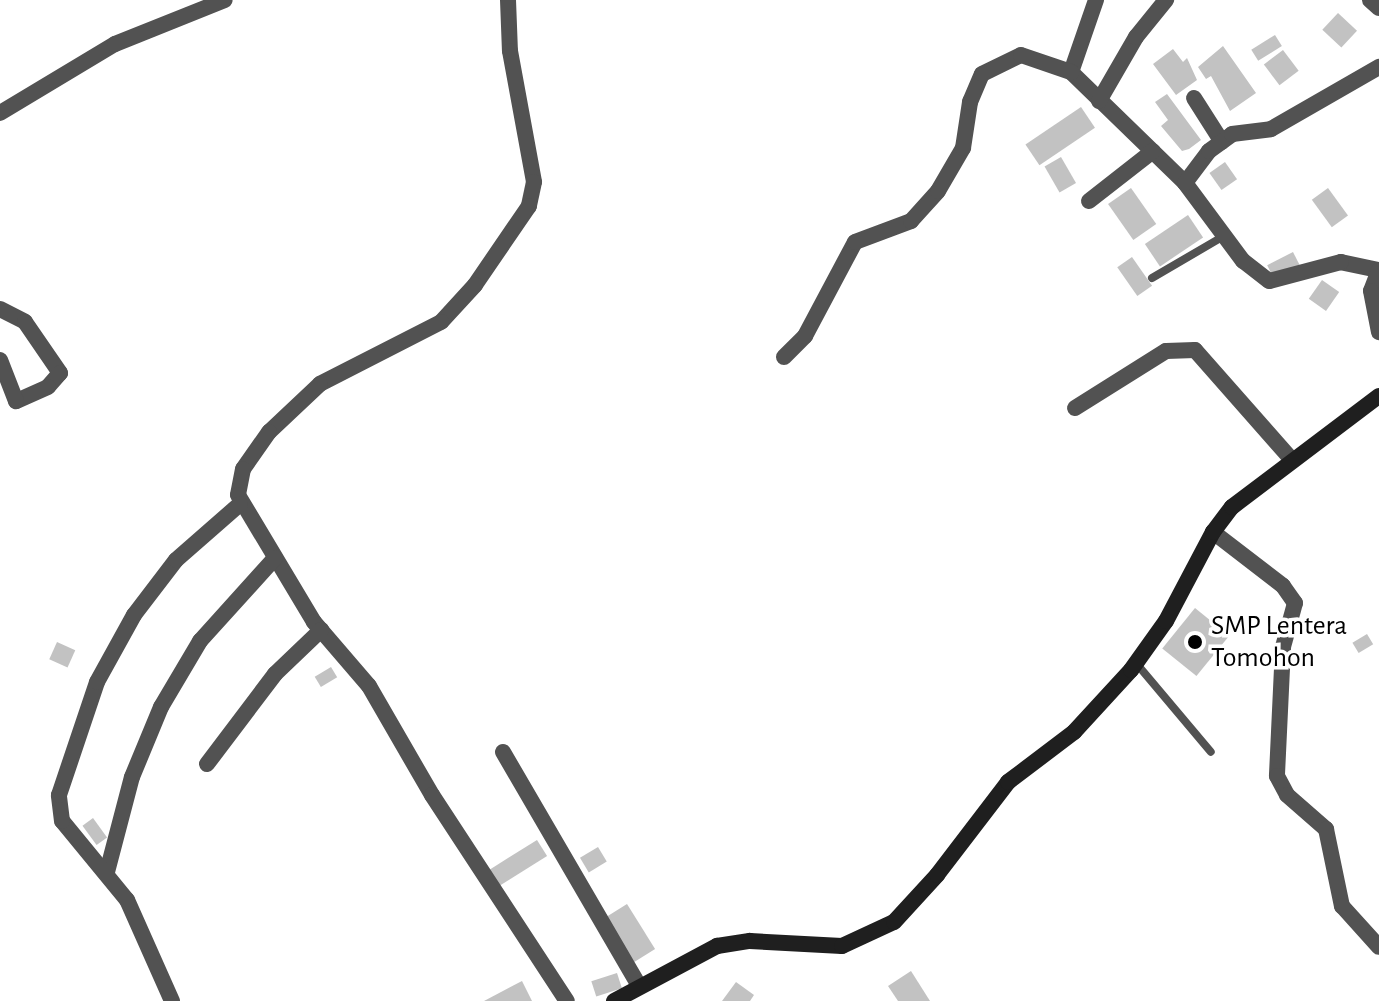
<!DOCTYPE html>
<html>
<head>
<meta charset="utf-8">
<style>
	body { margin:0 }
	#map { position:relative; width:1379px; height:1001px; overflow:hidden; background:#fff; font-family:"Alegreya Sans",sans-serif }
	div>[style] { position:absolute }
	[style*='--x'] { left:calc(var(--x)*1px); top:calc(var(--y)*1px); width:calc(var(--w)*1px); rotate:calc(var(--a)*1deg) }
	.building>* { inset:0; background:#c2c2c2; transform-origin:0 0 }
	.service>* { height:8px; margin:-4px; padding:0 4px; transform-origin:4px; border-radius:4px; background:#525252 }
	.minor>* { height:16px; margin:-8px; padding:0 8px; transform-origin:8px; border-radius:8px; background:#525252 }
	.secondary>* { height:16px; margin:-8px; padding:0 8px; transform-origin:8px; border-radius:8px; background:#1f1f1f }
	.dots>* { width:22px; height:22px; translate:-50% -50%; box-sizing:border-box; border:4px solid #fff; border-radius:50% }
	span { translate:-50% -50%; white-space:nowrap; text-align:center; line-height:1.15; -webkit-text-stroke:7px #fff; paint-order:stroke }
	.poi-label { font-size:28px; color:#000 }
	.left { translate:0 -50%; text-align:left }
</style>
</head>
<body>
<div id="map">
	<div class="building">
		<i style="left:1338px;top:13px;width:26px;height:23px;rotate:43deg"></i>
		<i style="left:1275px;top:35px;width:13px;height:28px;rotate:58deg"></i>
		<i style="clip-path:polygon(1223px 46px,1256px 93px,1230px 111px,1211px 76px,1206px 79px,1198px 67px)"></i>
		<i style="clip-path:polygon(1173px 49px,1183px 62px,1187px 58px,1197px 80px,1176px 95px,1153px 64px)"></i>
		<i style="left:1283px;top:50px;width:26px;height:24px;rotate:53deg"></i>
		<i style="clip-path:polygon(1167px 94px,1201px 140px,1189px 149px,1182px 151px,1161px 126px,1168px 120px,1155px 102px)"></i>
		<i style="left:1081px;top:107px;width:25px;height:67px;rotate:56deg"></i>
		<i style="left:1061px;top:157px;width:30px;height:19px;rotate:60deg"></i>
		<i style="left:1225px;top:162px;width:21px;height:19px;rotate:55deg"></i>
		<i style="left:1131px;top:188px;width:44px;height:28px;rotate:55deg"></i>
		<i style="left:1328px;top:188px;width:34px;height:20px;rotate:54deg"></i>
		<i style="left:1188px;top:215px;width:27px;height:52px;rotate:56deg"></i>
		<i style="left:1293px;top:252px;width:18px;height:29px;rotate:63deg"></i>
		<i style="left:1132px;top:257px;width:35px;height:18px;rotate:55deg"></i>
		<i style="left:1322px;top:280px;width:21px;height:23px;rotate:35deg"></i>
		<i style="left:1195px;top:608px;width:44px;height:52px;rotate:39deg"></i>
		<i style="left:1367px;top:634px;width:12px;height:17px;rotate:59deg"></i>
		<i style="left:57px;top:642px;width:20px;height:19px;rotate:24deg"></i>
		<i style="left:331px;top:667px;width:12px;height:19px;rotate:59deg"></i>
		<i style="left:93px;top:818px;width:24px;height:13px;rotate:54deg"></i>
		<i style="left:537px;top:840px;width:19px;height:56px;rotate:58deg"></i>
		<i style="left:598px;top:847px;width:17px;height:21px;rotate:59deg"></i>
		<i style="left:627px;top:904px;width:53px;height:25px;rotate:58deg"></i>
		<i style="clip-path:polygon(911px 971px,930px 1001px,898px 1001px,888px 986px)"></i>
		<i style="left:617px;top:973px;width:16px;height:27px;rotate:72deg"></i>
		<i style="clip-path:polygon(522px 981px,532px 1001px,484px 1001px)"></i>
		<i style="clip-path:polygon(736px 982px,754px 995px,750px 1001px,722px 1001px)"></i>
	</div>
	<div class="service">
		<i style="--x:1152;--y:278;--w:83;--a:-30.3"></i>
		<i style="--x:1136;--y:663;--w:116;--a:49.9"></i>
	</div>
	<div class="minor">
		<i style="--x:508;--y:0;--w:51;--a:87.8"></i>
		<i style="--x:510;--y:51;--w:133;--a:79.6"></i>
		<i style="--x:534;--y:182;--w:25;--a:102"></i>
		<i style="--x:529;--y:206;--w:96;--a:124.4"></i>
		<i style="--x:475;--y:285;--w:50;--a:132.6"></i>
		<i style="--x:441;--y:322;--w:136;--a:152.9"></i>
		<i style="--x:320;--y:384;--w:70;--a:136.7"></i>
		<i style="--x:269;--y:432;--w:45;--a:125.1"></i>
		<i style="--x:243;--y:469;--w:26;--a:101"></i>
		<i style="--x:238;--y:495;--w:148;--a:59.1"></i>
		<i style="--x:314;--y:622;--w:84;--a:49.3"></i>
		<i style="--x:369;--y:686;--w:126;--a:60"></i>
		<i style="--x:432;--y:795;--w:246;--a:56.8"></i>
		<i style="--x:1096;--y:0;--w:76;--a:109.1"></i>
		<i style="--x:1071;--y:72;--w:159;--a:44.2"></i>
		<i style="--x:1370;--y:0;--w:12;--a:42"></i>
		<i style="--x:1194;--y:98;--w:52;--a:57.5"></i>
		<i style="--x:1099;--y:101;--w:74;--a:-60"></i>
		<i style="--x:1136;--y:37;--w:48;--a:-51"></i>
		<i style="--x:0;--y:113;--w:134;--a:-31"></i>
		<i style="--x:115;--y:44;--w:118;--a:-21.8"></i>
		<i style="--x:1089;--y:201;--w:81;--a:-38"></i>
		<i style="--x:1378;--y:270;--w:38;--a:-168"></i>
		<i style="--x:1341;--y:262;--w:74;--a:165.2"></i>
		<i style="--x:1269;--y:281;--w:33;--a:-142"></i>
		<i style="--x:1243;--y:261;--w:97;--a:-126.6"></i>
		<i style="--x:1185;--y:183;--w:40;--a:-53"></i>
		<i style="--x:1209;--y:151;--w:29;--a:-36"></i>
		<i style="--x:1232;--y:134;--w:39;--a:-7"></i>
		<i style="--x:1271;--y:129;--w:125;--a:-29.9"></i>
		<i style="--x:1379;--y:270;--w:22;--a:111"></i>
		<i style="--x:1371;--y:291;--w:42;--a:79"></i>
		<i style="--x:0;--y:309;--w:28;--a:27"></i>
		<i style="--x:25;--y:322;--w:62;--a:55.5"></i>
		<i style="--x:60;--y:373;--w:18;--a:131"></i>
		<i style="--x:48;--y:387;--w:35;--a:156"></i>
		<i style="--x:16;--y:401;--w:44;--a:-111.3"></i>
		<i style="--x:784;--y:357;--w:30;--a:-45"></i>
		<i style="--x:805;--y:336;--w:106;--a:-62"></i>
		<i style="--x:855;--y:242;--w:60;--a:-20.6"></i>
		<i style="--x:911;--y:221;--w:40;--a:-48"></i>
		<i style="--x:938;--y:191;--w:50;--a:-59.8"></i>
		<i style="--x:963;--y:148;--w:47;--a:-81.3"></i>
		<i style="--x:970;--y:102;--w:30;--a:-67"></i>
		<i style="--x:982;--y:74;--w:43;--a:-26"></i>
		<i style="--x:1021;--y:55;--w:53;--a:18.8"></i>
		<i style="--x:1075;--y:408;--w:107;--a:-32.1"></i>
		<i style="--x:1166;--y:351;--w:29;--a:-2"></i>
		<i style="--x:1195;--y:350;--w:145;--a:48.6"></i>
		<i style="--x:1213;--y:532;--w:88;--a:37.6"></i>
		<i style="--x:1283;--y:586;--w:21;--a:55"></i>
		<i style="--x:1295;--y:603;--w:46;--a:105.3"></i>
		<i style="--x:1283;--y:647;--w:129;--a:92.7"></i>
		<i style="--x:1277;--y:776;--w:21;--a:62"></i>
		<i style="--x:1287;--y:795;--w:52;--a:41.1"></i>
		<i style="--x:1326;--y:829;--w:79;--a:78.3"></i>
		<i style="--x:1342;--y:906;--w:55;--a:47.9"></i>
		<i style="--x:503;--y:752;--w:268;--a:59.8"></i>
		<i style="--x:207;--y:764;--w:113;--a:-52.9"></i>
		<i style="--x:275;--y:674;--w:64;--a:-43.7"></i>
		<i style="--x:107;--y:872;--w:98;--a:-75.3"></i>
		<i style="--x:132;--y:777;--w:76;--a:-67.5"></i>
		<i style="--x:161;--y:707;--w:77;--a:-59.4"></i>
		<i style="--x:200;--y:641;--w:112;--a:-47.9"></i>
		<i style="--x:172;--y:1001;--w:111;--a:-114"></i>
		<i style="--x:127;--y:900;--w:102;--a:-129.4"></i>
		<i style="--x:62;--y:821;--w:26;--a:-97"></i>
		<i style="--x:59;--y:795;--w:119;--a:-71.4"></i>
		<i style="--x:97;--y:682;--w:77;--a:-61.1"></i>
		<i style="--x:134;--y:615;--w:69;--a:-52.6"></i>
		<i style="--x:176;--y:560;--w:85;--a:-41.2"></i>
	</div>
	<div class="secondary">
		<i style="--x:614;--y:1001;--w:117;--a:-28.1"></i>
		<i style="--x:717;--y:946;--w:33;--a:-9"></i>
		<i style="--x:750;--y:941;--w:92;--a:3.1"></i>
		<i style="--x:842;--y:946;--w:57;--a:-24.8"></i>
		<i style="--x:894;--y:922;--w:64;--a:-47.5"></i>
		<i style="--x:937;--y:875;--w:117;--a:-52.6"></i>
		<i style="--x:1008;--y:782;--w:83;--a:-37.1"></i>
		<i style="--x:1074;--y:732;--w:84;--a:-47.4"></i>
		<i style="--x:1131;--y:670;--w:60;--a:-54.5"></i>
		<i style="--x:1166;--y:621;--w:101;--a:-62.2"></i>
		<i style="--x:1213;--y:532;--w:31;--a:-53"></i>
		<i style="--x:1232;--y:507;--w:184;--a:-37.1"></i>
	</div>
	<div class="dots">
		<i style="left:1195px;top:642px;background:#000"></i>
	</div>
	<div class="poi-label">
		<span class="left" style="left:1211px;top:642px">SMP Lentera<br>Tomohon</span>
	</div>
</div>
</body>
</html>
